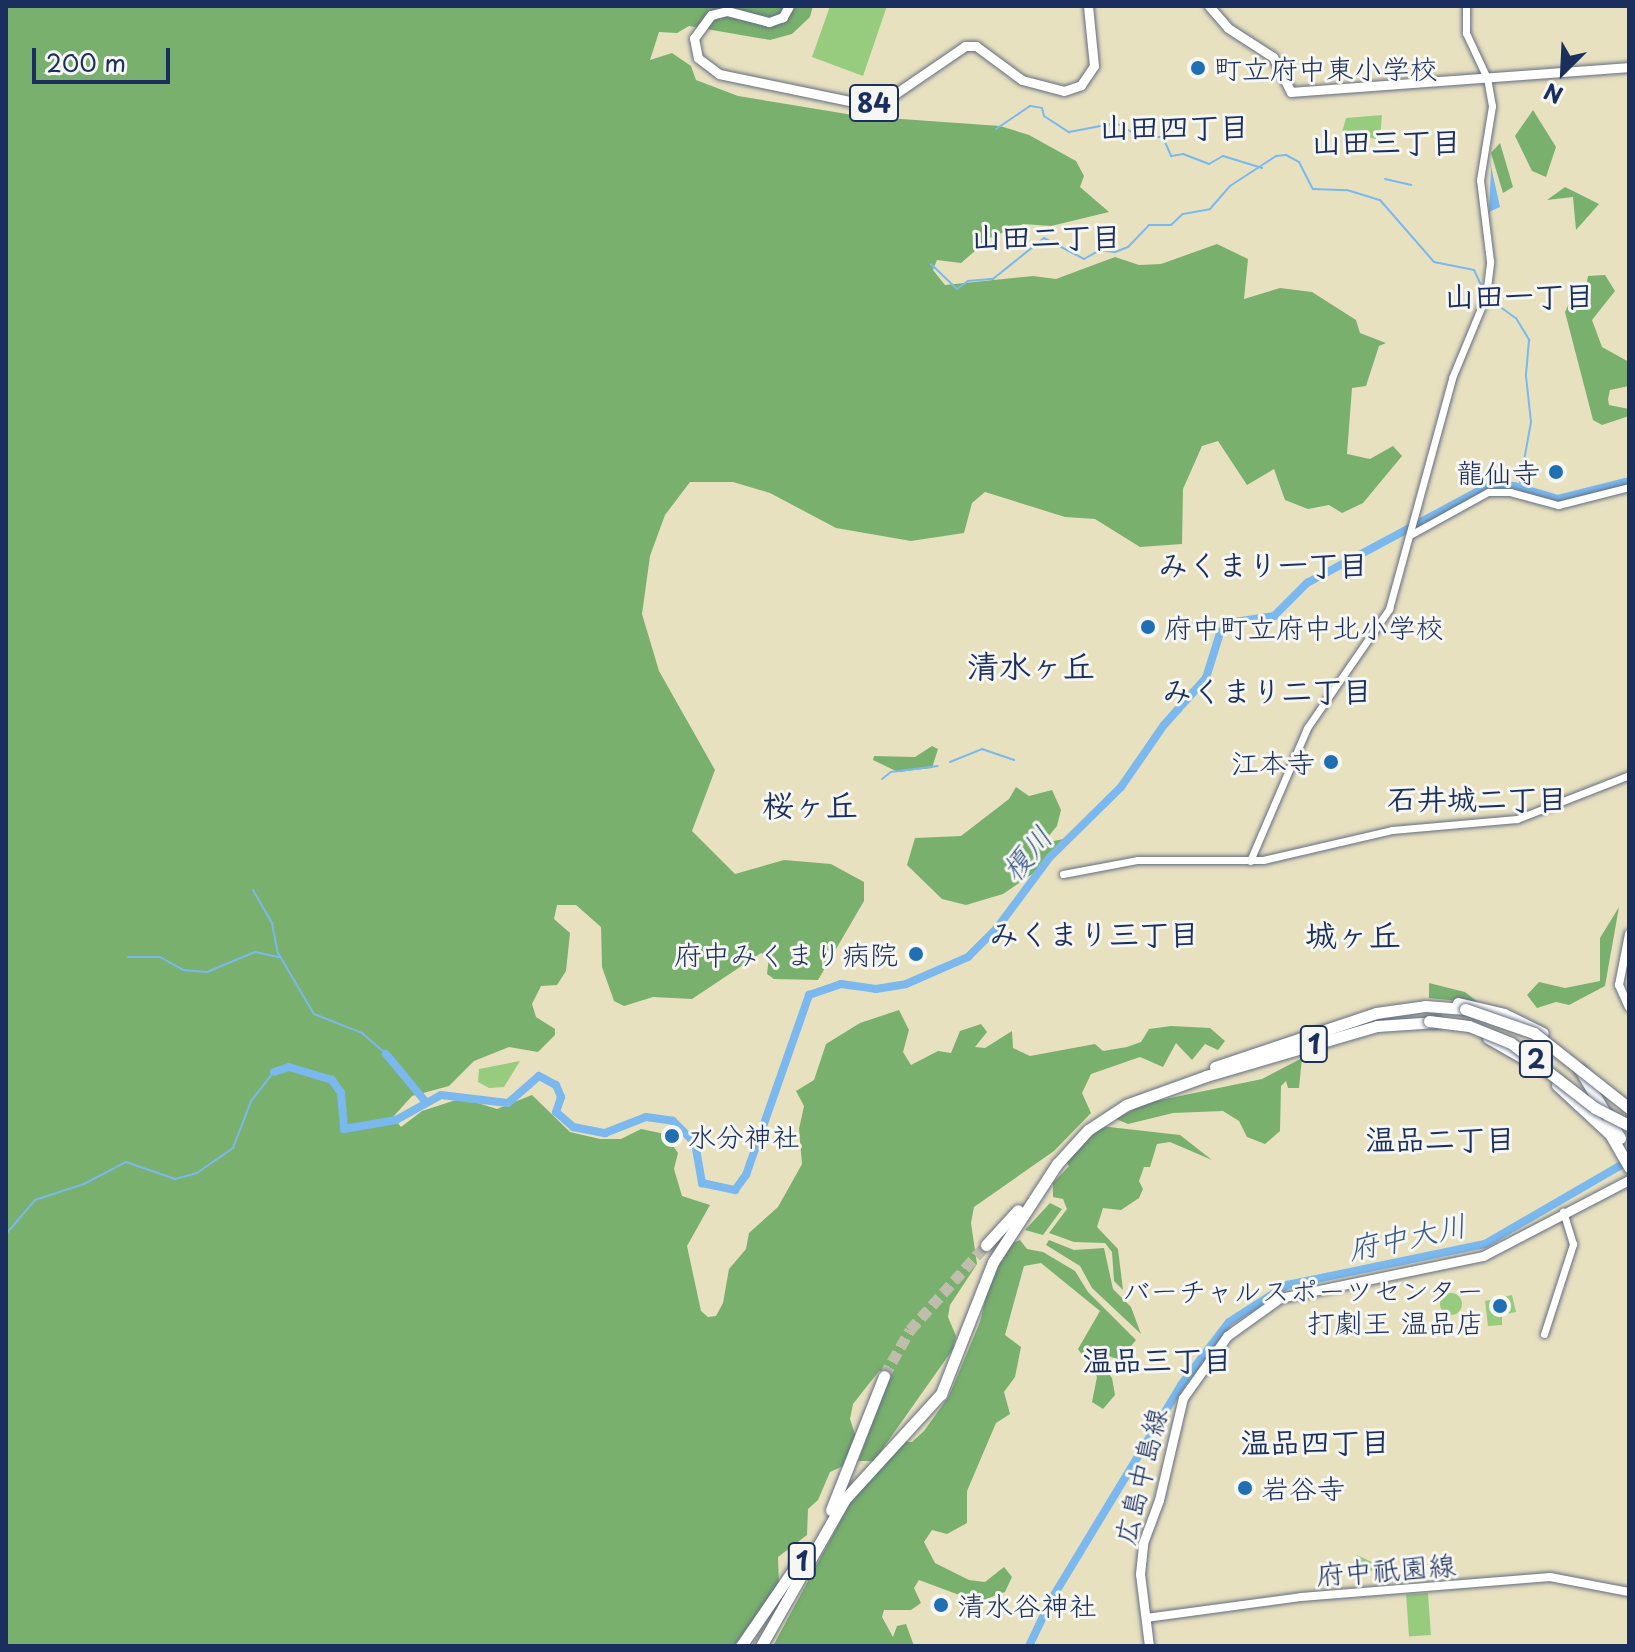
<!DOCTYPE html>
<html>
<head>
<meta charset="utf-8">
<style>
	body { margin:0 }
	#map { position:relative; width:1635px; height:1652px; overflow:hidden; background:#e8e1c0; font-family:"Playpen Sans","Klee One",sans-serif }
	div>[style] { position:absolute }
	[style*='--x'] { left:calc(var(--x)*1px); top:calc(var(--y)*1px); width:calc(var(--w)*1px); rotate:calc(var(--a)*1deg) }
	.green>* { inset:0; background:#97cc7e; transform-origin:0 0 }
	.round { border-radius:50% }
	.forest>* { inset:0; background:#79b06d }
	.water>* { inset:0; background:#7ab8ed }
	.stream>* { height:2px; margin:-1px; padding:0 1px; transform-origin:1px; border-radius:1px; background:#7ab8ed }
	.river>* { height:8px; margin:-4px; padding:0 4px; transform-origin:4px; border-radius:4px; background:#7ab8ed }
	.motorway-tunnel>* { height:11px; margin-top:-5.5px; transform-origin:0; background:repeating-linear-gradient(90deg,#bfbdac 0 11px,transparent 0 16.5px) }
	.roads { filter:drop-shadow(0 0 2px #636d80) drop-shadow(0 0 2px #636d80) }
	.tertiary>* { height:7px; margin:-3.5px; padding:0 3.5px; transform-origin:3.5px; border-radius:3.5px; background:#fff }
	.secondary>* { height:8px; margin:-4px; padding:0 4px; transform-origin:4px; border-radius:4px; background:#fff }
	.primary>* { height:9px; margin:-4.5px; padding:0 4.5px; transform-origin:4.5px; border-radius:4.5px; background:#fff }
	.motorway>* { height:11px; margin:-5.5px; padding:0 5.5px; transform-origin:5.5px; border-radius:5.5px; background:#fff }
	.bridges { filter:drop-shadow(0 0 2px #636d80) drop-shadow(0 0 2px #636d80) }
	.motorway-bridge>* { height:11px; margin:-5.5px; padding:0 5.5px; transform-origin:5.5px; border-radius:5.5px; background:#fff }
	.dots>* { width:22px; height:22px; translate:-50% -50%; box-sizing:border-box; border:4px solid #f6f6f2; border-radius:50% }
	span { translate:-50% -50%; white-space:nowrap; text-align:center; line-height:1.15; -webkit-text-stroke:6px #f6f6f2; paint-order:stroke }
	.shield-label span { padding:2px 6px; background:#f6f6f2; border:2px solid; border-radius:6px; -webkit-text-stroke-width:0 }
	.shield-label { font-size:26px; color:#1b2f5e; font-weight:700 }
	.poi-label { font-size:28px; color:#1b2f5e }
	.left { translate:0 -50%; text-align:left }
	.right { translate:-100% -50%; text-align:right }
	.street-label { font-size:28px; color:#1b2f5e }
	.neighbourhood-label { font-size:30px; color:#1b2f5e; font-weight:700 }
	.water-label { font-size:30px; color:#385889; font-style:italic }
	.quarter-label { font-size:32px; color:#1b2f5e; font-weight:700 }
	.frame { position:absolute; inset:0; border:8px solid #1b2f5e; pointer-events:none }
	.north { position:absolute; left:1523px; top:32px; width:80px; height:80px; -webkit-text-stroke:6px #f6f6f2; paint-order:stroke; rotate:204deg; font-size:22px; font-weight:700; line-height:32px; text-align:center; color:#1b2f5e }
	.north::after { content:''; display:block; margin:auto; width:28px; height:36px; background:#1b2f5e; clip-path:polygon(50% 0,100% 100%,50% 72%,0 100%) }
	.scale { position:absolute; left:32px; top:48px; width:138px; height:36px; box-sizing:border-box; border:4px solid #1b2f5e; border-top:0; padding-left:10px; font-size:24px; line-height:28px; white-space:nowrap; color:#1b2f5e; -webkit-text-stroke:6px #f6f6f2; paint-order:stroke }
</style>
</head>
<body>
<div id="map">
	<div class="green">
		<i style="clip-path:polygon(830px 6px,887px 6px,863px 76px,812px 57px)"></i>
		<i style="clip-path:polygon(1382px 115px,1380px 140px,1342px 132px,1346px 118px)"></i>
		<i style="clip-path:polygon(520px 1061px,504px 1087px,489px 1088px,478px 1082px,479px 1069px)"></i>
		<i class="round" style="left:1440px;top:1293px;width:22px;height:22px"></i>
		<i style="clip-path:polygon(1512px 1295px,1516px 1312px,1502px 1315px,1502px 1325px,1488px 1326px,1485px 1301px)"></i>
		<i style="clip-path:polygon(1357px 1555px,1376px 1564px,1377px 1570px,1348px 1572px)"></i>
		<i style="left:1428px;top:1593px;width:42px;height:22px;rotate:86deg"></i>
	</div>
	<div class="forest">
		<i style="clip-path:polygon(6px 6px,813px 6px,810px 17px,792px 34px,770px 40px,689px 26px,677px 33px,659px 32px,650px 60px,672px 53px,691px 66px,696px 80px,738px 96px,859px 116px,1000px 126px,1029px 135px,1076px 161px,1084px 176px,1080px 187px,1109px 212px,1051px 226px,1023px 224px,990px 238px,961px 263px,937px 260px,933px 270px,945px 285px,1033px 276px,1056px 279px,1115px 257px,1139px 265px,1161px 264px,1217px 244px,1248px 259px,1244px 299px,1280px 288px,1312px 292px,1356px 320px,1360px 333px,1386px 343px,1379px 346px,1366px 386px,1352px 388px,1347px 454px,1370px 459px,1393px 446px,1402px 456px,1363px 503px,1342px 513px,1329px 505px,1308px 509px,1285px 500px,1274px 469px,1247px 485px,1218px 441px,1202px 446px,1183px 489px,1182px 544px,1140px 547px,1095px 519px,1065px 517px,985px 492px,972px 503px,964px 533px,911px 541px,836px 528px,770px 493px,733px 482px,690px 482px,665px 515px,650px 556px,642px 614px,659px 671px,715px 770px,692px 831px,735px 874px,784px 860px,831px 864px,864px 882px,864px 901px,818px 980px,774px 979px,767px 974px,769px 956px,761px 953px,692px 999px,653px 997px,624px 1006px,614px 1001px,602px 967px,601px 927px,576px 905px,557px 905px,554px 919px,570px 933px,566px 971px,557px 985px,541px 986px,532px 1004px,536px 1017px,555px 1029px,555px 1035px,538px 1052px,509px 1047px,474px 1061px,449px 1086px,412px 1096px,393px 1117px,401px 1127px,422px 1111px,462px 1098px,497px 1109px,532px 1095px,570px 1132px,600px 1139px,621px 1139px,641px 1129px,665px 1134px,678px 1153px,674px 1169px,682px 1196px,710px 1205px,687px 1246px,701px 1311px,708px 1317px,716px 1316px,723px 1303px,729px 1269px,746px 1249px,749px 1233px,778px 1207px,802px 1164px,799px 1129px,804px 1106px,796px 1091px,814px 1080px,826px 1044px,860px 1023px,899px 1010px,909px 1030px,903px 1052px,911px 1065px,938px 1051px,951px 1053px,960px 1031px,981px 1024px,987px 1032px,975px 1047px,985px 1048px,1012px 1031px,1013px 1048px,1030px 1056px,1095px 1044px,1103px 1051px,1127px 1047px,1141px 1042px,1149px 1029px,1171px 1026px,1210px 1028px,1225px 1041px,1218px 1050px,1205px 1044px,1192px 1060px,1176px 1043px,1163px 1067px,1140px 1057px,1091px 1074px,1082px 1093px,1091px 1113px,1054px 1151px,974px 1207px,971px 1223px,977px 1264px,950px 1305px,948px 1317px,956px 1336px,953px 1349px,874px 1461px,858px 1461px,891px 1374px,879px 1371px,853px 1404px,850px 1419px,858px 1443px,850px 1463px,830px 1472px,818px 1500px,808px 1509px,807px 1535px,778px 1557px,779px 1585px,734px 1646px,6px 1646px)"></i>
		<i style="clip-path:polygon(1533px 110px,1556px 147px,1546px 177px,1532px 171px,1515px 136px)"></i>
		<i style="clip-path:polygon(1500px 143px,1513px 187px,1503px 193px,1491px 153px)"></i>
		<i style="clip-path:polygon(1565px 187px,1599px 204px,1576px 230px,1573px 197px,1547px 200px)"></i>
		<i style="clip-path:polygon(1605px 275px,1615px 291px,1592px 320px,1602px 347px,1629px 362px,1629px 386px,1610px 390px,1608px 399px,1609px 405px,1629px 409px,1629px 416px,1602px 425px,1593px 420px,1565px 312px,1574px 293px,1586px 287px,1588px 276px)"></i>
		<i style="clip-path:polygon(932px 746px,938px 749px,932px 768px,898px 772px,873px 760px,874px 756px,915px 757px)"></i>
		<i style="clip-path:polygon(1016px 787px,1029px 796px,1052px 790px,1061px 810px,1057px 826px,1043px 843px,1074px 837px,1044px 866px,1003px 894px,966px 905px,942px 899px,907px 865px,915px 838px,961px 836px,1009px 799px)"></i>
		<i style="clip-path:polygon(1619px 907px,1605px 986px,1569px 1005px,1556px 1002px,1537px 1008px,1527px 995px,1539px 982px,1565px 988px,1600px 981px,1600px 938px)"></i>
		<i style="clip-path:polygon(1429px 983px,1465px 992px,1479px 1003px,1429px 998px)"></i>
		<i style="clip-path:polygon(1302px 1058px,1299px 1088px,1288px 1088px,1286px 1081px,1281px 1086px,1280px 1131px,1265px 1144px,1247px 1137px,1239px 1121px,1223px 1111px,1173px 1113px,1128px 1124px,1116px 1119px,1146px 1103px,1262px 1079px)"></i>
		<i style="clip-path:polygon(1100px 1126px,1180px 1135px,1212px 1160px,1170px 1142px,1157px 1144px,1150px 1167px,1144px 1167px,1139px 1181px,1143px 1189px,1139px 1198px,1121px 1210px,1103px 1208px,1097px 1227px,1118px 1249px,1123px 1290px,1114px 1281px,1112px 1252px,1105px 1243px,1074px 1242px,1049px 1233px,1067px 1209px,1063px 1199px,1053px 1197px,1053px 1183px,1069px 1166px,1065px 1160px)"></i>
		<i style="clip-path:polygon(1050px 1203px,1062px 1209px,1043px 1235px,1025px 1230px)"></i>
		<i style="clip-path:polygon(1020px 1240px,1027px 1249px,1043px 1252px,1075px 1271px,1088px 1292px,1136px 1340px,1119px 1360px,1099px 1352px,1095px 1356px,1112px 1378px,1115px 1395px,1103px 1409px,1092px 1402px,1097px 1377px,1078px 1349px,1100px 1311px,1041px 1263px,1024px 1266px,1005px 1335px,1021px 1347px,1015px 1377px,1004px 1392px,1010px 1414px,996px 1423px,967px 1491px,967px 1523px,947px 1534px,932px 1530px,924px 1542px,935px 1563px,969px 1580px,985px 1582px,1004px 1567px,1012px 1577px,1005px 1592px,978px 1602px,919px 1580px,914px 1588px,921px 1603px,911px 1610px,884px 1610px,882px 1617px,893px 1637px,897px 1626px,906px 1624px,914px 1646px,773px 1646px,857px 1490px,901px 1442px,912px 1442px,924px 1431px,949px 1396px,980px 1322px,990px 1279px,1013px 1243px)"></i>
		<i style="clip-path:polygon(1049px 1240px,1074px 1250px,1104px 1248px,1113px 1289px,1131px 1307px,1141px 1334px,1092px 1288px,1080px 1266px,1046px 1245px)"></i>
	</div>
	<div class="water">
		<i style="clip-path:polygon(1489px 157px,1500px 207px,1489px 212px,1491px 169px)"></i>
	</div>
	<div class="stream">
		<i style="--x:996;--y:129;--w:41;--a:-34.1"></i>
		<i style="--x:1030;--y:106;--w:12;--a:9"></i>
		<i style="--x:1042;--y:108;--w:8;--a:76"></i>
		<i style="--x:1044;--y:116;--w:30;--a:33"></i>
		<i style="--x:1069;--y:132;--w:48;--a:-10.8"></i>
		<i style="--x:1116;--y:123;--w:28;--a:30"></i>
		<i style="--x:1140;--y:137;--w:23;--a:0"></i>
		<i style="--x:1163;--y:137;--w:21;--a:67"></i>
		<i style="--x:1171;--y:156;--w:12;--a:-9"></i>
		<i style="--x:1183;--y:154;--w:28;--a:21"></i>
		<i style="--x:1209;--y:164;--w:16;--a:-30"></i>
		<i style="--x:1223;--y:156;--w:41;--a:17.1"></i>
		<i style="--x:1385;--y:179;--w:27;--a:13"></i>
		<i style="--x:931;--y:264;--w:36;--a:44"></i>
		<i style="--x:957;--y:289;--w:14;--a:-36"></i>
		<i style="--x:968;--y:281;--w:25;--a:-5"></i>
		<i style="--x:993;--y:279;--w:65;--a:-38.8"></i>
		<i style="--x:1044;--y:238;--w:45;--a:27.7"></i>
		<i style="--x:1084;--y:259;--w:18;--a:-29"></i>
		<i style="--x:1100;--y:250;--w:15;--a:8"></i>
		<i style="--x:1115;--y:252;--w:14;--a:-21"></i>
		<i style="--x:1128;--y:247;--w:30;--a:-46"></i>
		<i style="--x:1149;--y:225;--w:22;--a:0"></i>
		<i style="--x:1171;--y:225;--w:16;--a:-43"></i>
		<i style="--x:1183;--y:214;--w:27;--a:-10"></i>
		<i style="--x:1210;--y:209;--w:30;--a:-49"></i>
		<i style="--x:1230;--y:186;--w:55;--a:-33.1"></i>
		<i style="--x:1276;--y:156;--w:10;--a:-6"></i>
		<i style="--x:1286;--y:155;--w:15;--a:28"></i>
		<i style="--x:1299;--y:162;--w:30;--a:63"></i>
		<i style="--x:1313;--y:189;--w:34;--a:2"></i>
		<i style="--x:1347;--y:190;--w:34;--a:17"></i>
		<i style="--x:1380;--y:200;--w:82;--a:48.9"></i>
		<i style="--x:1434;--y:262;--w:41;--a:11.3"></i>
		<i style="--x:1474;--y:270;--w:21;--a:65"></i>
		<i style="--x:1488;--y:298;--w:34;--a:36"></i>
		<i style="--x:1516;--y:318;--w:26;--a:59"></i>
		<i style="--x:1529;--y:340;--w:36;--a:95"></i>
		<i style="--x:1526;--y:376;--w:46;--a:83.8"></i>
		<i style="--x:1531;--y:422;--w:67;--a:100.3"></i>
		<i style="--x:950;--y:762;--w:35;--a:-22"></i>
		<i style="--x:982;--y:749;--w:34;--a:19"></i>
		<i style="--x:882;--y:779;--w:11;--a:-38"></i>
		<i style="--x:891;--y:772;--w:47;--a:-7.3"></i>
		<i style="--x:253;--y:890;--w:38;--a:60"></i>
		<i style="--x:272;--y:923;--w:31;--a:79"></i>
		<i style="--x:278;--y:953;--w:71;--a:59.5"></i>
		<i style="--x:314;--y:1014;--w:52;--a:21.6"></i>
		<i style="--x:362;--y:1033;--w:32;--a:41"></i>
		<i style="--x:128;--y:957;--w:32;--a:0"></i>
		<i style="--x:160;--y:957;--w:26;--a:29"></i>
		<i style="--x:183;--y:970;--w:24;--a:5"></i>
		<i style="--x:207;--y:972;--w:52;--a:-22.6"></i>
		<i style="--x:255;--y:952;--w:25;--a:12"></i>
		<i style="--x:6;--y:1234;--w:45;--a:-49.5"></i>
		<i style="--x:35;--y:1200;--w:52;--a:-18.1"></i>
		<i style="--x:84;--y:1184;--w:47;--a:-27.6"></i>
		<i style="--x:126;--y:1162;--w:52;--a:19.1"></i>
		<i style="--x:175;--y:1179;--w:23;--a:-15"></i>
		<i style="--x:197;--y:1173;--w:44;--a:-34.8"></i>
		<i style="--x:233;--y:1148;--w:50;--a:-69"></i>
		<i style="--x:251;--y:1101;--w:37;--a:-52"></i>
	</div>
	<div class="river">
		<i style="--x:386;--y:1054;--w:61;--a:50.3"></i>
		<i style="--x:274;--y:1072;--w:16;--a:-18"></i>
		<i style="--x:289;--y:1067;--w:45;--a:16.8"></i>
		<i style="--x:332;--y:1080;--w:16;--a:55"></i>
		<i style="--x:341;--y:1093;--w:36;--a:85"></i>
		<i style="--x:344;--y:1129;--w:53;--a:-9.8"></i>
		<i style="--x:396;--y:1120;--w:51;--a:-29.1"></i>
		<i style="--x:441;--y:1095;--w:67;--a:6.8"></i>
		<i style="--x:508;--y:1103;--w:41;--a:-41.1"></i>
		<i style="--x:539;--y:1076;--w:19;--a:28"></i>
		<i style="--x:556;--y:1085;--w:13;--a:67"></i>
		<i style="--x:561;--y:1097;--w:16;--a:108"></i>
		<i style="--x:556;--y:1112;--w:23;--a:41"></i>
		<i style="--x:573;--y:1127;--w:33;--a:11"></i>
		<i style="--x:605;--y:1133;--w:44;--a:-21.3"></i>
		<i style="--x:646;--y:1117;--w:27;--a:8"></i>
		<i style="--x:673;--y:1121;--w:31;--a:45"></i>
		<i style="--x:695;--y:1143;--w:41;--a:80.1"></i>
		<i style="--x:702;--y:1183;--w:34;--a:12"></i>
		<i style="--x:735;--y:1190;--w:19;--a:-54"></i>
		<i style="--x:746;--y:1175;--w:191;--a:-70.7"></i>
		<i style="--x:809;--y:995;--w:34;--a:-19"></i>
		<i style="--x:841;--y:984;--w:35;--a:8"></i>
		<i style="--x:876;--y:989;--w:30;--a:-9"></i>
		<i style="--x:906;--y:984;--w:68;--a:-23.5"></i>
		<i style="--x:968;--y:957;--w:41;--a:-45"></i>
		<i style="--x:997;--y:928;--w:89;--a:-53.3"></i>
		<i style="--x:1050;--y:857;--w:100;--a:-44.6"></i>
		<i style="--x:1121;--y:787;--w:75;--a:-55.3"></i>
		<i style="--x:1164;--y:725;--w:63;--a:-48.2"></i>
		<i style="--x:1206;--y:678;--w:47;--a:-72.7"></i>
		<i style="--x:1220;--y:633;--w:13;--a:-51"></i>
		<i style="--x:1228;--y:623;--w:47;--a:-8.7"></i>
		<i style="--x:1274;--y:616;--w:47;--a:-45"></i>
		<i style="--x:1307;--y:583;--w:205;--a:-28.2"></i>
		<i style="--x:1488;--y:486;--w:26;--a:0"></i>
		<i style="--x:1514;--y:486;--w:46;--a:16.5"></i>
		<i style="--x:1558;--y:499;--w:73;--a:-14.2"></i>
		<i style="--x:1029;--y:1646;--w:51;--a:-64.4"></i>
		<i style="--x:1051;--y:1600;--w:251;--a:-58.8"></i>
		<i style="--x:1181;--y:1385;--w:79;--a:-52.7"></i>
		<i style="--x:1229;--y:1322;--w:69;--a:-32.5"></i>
		<i style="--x:1287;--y:1285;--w:202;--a:-11.7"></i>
		<i style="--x:1485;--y:1244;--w:165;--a:-30.1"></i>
	</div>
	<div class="motorway-tunnel">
		<i style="--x:884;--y:1376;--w:53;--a:-60.5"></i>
		<i style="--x:910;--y:1330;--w:114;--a:-48.2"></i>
	</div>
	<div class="roads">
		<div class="tertiary">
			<i style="--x:1410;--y:535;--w:89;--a:-28.9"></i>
			<i style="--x:1488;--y:492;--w:22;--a:0"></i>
			<i style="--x:1510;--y:492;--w:50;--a:15.2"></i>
			<i style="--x:1558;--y:505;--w:73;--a:-14.2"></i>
			<i style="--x:1250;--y:861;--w:145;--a:-66.8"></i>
			<i style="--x:1307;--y:728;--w:145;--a:-55.4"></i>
			<i style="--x:1389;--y:609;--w:239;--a:-74.7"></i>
			<i style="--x:1452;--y:378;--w:89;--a:-67.5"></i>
			<i style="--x:1486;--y:296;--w:35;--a:-83"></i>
			<i style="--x:1490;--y:261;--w:82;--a:-97"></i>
			<i style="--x:1480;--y:180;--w:75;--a:-80.8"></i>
			<i style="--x:1492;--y:106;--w:28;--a:-100"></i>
			<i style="--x:1487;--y:78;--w:50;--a:-115"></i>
			<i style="--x:1466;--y:33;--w:27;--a:-90"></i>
			<i style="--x:1063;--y:874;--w:75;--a:-10.7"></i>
			<i style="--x:1137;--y:860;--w:126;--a:0"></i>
			<i style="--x:1263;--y:860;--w:132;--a:-13.1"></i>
			<i style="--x:1392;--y:830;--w:125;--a:-5"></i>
			<i style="--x:1517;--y:819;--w:120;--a:-21.4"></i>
			<i style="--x:1544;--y:1334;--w:95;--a:-72.1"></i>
			<i style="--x:1573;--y:1244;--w:34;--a:-107"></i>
		</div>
		<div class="secondary">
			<i style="--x:1629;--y:934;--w:52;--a:101.1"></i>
			<i style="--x:1619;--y:985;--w:24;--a:66"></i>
			<i style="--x:1146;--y:1618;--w:156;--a:-7.7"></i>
			<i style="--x:1301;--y:1597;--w:250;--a:-4.6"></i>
			<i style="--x:1550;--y:1577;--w:80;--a:10.8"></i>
		</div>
		<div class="primary">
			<i style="--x:789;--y:6;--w:13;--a:119"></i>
			<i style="--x:783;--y:17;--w:15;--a:160"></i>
			<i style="--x:769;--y:22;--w:43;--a:-165.3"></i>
			<i style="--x:727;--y:11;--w:16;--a:166"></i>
			<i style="--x:711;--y:15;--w:29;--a:126"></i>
			<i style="--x:694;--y:38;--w:20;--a:79"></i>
			<i style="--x:698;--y:58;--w:26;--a:37"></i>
			<i style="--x:719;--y:74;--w:148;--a:11.7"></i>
			<i style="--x:864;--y:104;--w:33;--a:-18"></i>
			<i style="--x:895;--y:94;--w:85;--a:-34.4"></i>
			<i style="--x:965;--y:46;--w:11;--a:0"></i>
			<i style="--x:976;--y:46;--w:57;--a:36.5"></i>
			<i style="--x:1022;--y:80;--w:43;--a:14.7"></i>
			<i style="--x:1064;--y:91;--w:18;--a:-19"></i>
			<i style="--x:1081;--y:85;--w:23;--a:-56"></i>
			<i style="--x:1094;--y:66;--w:60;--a:-95.7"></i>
			<i style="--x:1209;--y:6;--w:29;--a:49"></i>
			<i style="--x:1228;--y:28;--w:54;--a:32.8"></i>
			<i style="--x:1273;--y:57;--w:39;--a:63"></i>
			<i style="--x:1291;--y:92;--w:339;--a:-4.2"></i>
			<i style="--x:1149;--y:1646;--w:73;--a:-97.1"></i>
			<i style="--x:1140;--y:1574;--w:31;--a:-84"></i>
			<i style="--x:1143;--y:1543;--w:46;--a:-69.6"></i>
			<i style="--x:1159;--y:1500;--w:105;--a:-76.8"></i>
			<i style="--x:1183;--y:1398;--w:76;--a:-54.6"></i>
			<i style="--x:1227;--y:1336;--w:65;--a:-35.6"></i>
			<i style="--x:1280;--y:1298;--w:207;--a:-11.7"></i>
			<i style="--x:1483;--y:1256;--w:165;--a:-27.5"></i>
		</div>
		<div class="motorway">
			<i style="--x:1458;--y:1003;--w:47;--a:13.4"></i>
			<i style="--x:1504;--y:1014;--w:43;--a:26"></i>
			<i style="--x:1488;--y:1038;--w:43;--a:29.6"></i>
			<i style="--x:1215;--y:1067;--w:170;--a:-18.5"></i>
			<i style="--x:1376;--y:1013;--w:49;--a:-8.1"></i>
			<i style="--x:1425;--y:1006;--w:40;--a:4.3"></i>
			<i style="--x:1580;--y:1070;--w:79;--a:59.5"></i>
			<i style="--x:1557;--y:1085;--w:72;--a:42.8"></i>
			<i style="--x:1610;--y:1134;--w:38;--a:60"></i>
			<i style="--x:986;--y:1245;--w:47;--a:-47.6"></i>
			<i style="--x:831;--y:1510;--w:144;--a:-68.4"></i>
			<i style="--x:741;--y:1646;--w:115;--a:-55.6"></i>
			<i style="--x:761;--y:1646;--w:169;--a:-60.3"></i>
			<i style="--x:845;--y:1499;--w:142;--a:-47.6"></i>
			<i style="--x:941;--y:1394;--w:142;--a:-68.5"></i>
			<i style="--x:993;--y:1262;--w:117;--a:-56.9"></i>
			<i style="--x:1057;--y:1164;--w:46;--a:-47.6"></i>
			<i style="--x:1088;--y:1130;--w:45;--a:-33.3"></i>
			<i style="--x:1126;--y:1105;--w:85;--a:-19.9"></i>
			<i style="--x:1206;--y:1076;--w:178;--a:-16.3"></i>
			<i style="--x:1377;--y:1026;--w:60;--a:-3.8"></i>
		</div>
	</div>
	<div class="bridges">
		<div class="motorway-bridge">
			<i style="--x:1465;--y:1009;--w:73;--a:19.2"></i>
			<i style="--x:1534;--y:1033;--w:121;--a:38.3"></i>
			<i style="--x:1429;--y:1021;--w:40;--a:7.1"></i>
			<i style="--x:1469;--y:1026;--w:45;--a:22"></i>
			<i style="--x:1511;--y:1043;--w:106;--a:37.7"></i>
			<i style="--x:1595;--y:1108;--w:38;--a:27"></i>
		</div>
	</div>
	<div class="dots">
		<i style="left:1198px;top:68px;background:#1f6fb2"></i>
		<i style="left:1556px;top:472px;background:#1f6fb2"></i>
		<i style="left:1148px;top:627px;background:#1f6fb2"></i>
		<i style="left:1331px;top:762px;background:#1f6fb2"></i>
		<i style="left:916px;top:954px;background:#1f6fb2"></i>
		<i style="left:672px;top:1136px;background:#1f6fb2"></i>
		<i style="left:1500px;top:1306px;background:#1f6fb2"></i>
		<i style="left:1245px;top:1488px;background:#1f6fb2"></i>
		<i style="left:941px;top:1605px;background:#1f6fb2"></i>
	</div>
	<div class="shield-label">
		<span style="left:874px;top:103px">84</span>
		<span style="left:1314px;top:1044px">1</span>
		<span style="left:1536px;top:1059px">2</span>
		<span style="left:802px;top:1561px">1</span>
	</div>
	<div class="poi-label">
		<span class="left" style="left:1214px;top:68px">町立府中東小学校</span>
		<span class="right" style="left:1540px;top:472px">龍仙寺</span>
		<span class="left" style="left:1164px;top:627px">府中町立府中北小学校</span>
		<span class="right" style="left:1315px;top:762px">江本寺</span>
		<span class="right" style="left:898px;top:954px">府中みくまり病院</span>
		<span class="left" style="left:688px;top:1136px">水分神社</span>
		<span class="right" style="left:1484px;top:1306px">バーチャルスポーツセンター<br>打劇王 温品店</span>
		<span class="left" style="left:1261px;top:1488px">岩谷寺</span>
		<span class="left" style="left:957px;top:1605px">清水谷神社</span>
	</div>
	<div class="street-label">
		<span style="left:1140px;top:1476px;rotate:-76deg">広島中島線</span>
		<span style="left:1386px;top:1569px;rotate:-4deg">府中祇園線</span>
	</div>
	<div class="neighbourhood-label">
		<span style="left:1174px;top:126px">山田四丁目</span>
		<span style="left:1386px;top:141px">山田三丁目</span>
		<span style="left:1046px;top:236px">山田二丁目</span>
		<span style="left:1519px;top:295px">山田一丁目</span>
		<span style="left:1263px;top:564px">みくまり一丁目</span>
		<span style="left:1267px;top:690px">みくまり二丁目</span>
		<span style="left:1477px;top:798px">石井城二丁目</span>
		<span style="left:1094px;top:933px">みくまり三丁目</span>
		<span style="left:1440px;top:1138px">温品二丁目</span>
		<span style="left:1157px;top:1359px">温品三丁目</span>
		<span style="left:1315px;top:1441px">温品四丁目</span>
	</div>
	<div class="water-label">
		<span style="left:1026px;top:853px;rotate:-50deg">榎川</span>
		<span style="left:1407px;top:1236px;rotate:-12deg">府中大川</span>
	</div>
	<div class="quarter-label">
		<span style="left:1031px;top:665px">清水ヶ丘</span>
		<span style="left:810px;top:804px">桜ヶ丘</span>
		<span style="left:1353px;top:934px">城ヶ丘</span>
	</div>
	<div class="frame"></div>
	<div class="north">N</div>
	<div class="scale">200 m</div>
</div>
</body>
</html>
